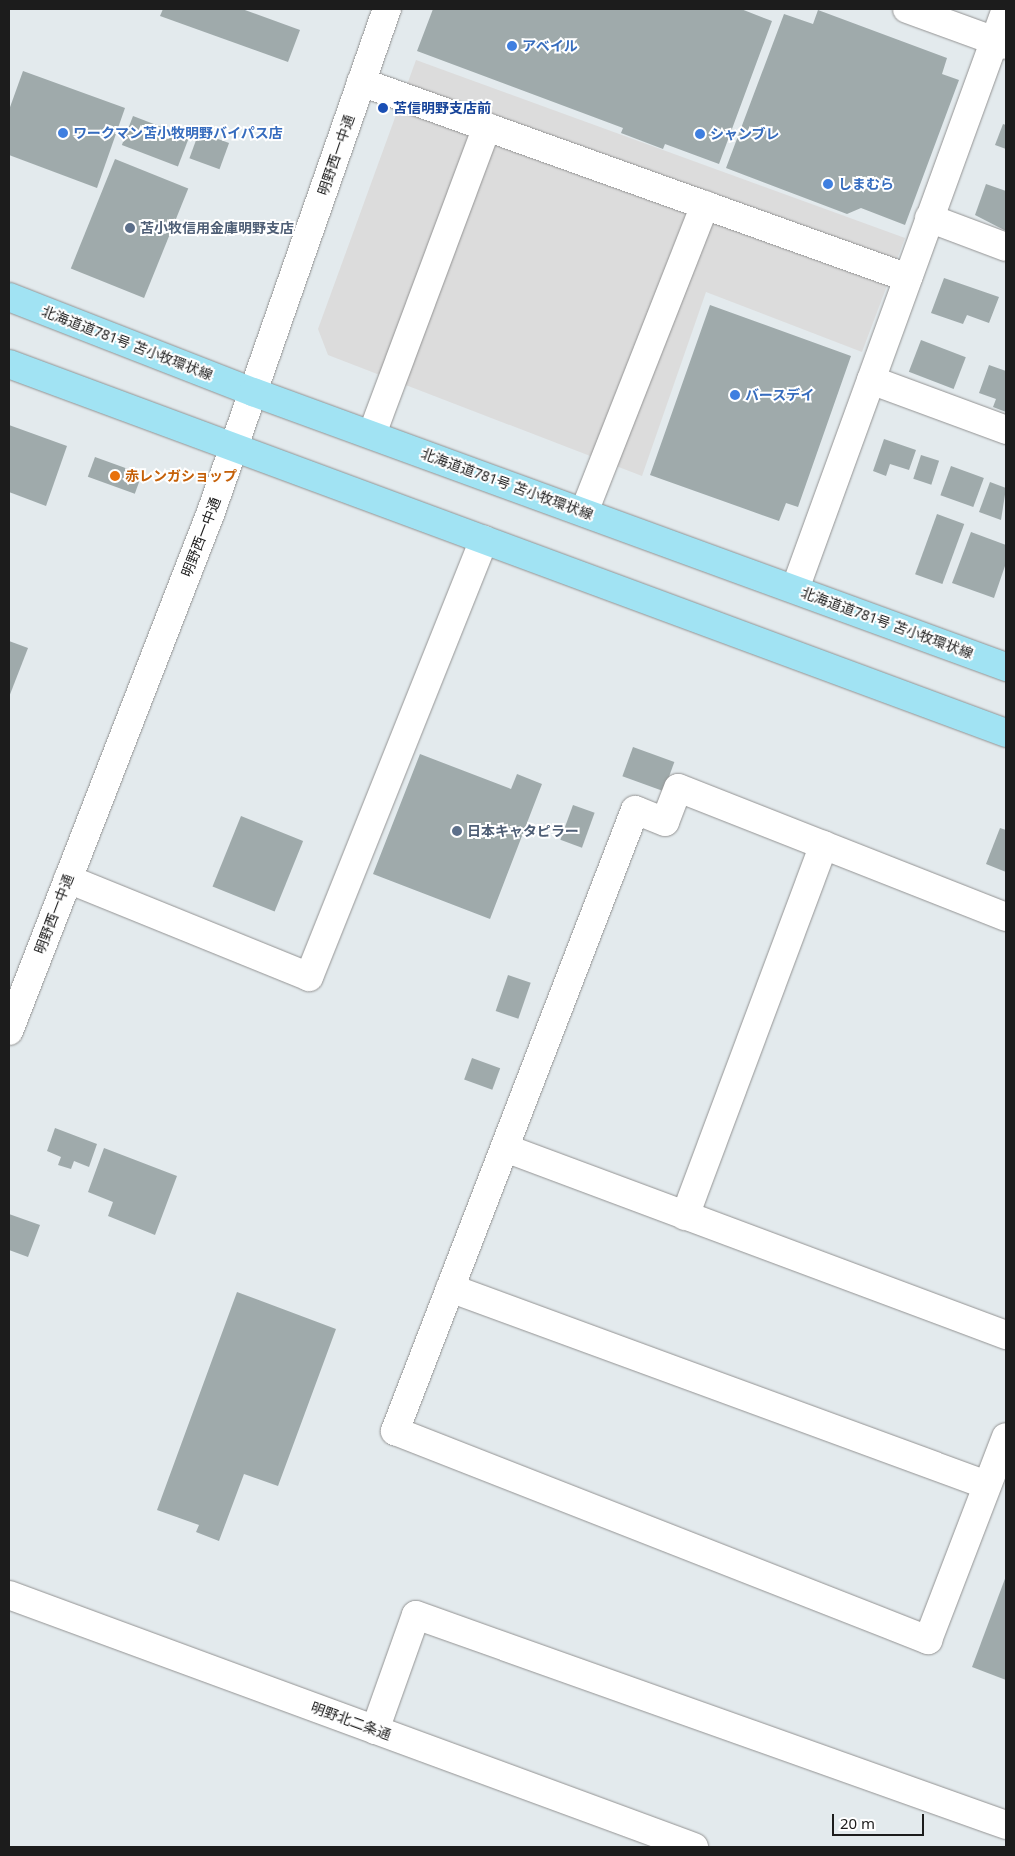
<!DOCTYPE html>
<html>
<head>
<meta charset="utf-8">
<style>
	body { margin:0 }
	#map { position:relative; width:1015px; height:1856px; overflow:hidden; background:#e3eaed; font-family:"Noto Sans","Noto Sans JP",sans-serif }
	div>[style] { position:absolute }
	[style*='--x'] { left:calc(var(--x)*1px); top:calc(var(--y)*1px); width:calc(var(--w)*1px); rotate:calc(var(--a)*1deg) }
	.parking>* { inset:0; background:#dcdcdc }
	.building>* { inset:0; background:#9faaab; transform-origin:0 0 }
	.roads { filter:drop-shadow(0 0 1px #939393) drop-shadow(0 0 1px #939393) }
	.minor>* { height:28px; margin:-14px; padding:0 14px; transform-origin:14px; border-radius:14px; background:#fff }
	.major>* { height:28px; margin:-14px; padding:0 14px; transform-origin:14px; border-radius:14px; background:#a1e3f3 }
	.dots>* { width:14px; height:14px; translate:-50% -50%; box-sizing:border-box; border:2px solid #fff; border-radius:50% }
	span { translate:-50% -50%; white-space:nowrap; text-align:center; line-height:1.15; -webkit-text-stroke:4px #fff; paint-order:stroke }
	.shop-label { font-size:14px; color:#366cbe; font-weight:700 }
	.left { translate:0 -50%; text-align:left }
	.transit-label { font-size:14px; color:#164399; font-weight:700 }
	.street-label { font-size:14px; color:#1c1c1c }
	.service-label { font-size:14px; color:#4e5e75; font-weight:700 }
	.food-label { font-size:14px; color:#c56008; font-weight:700 }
	.frame { position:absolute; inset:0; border:10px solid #1c1c1c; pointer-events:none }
	.scale { position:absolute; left:832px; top:1814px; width:92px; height:22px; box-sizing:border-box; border:2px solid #1c1c1c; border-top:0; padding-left:6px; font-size:15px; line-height:18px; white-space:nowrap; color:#1c1c1c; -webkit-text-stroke:4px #fff; paint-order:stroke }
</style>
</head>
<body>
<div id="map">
	<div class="parking">
		<i style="clip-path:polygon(416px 60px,905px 238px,862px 352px,706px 292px,642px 476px,328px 355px,318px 329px)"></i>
	</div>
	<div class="building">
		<i style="clip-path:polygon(163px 9px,242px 9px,300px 30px,288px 62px,160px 16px)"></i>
		<i style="clip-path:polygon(433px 9px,741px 9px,772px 21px,719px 164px,665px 144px,663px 149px,621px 133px,623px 128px,417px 51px)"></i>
		<i style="clip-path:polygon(818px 10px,947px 58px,942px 74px,959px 80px,905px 225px,861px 208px,847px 214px,726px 168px,784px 14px,813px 24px)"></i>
		<i style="clip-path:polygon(23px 71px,125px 108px,97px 188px,9px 155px,9px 110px)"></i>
		<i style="left:133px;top:116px;width:60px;height:31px;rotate:21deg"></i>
		<i style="clip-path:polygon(1003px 124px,1006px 125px,1006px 149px,995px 145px)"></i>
		<i style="left:199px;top:132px;width:32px;height:28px;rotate:20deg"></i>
		<i style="left:115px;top:159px;width:79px;height:118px;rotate:22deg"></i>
		<i style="clip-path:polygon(986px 184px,1006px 191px,1006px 231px,975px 215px)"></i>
		<i style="clip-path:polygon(944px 278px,999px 297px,989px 323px,967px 315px,963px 324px,931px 313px)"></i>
		<i style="clip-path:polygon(710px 305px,851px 356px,798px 507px,786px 503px,779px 521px,650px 475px)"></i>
		<i style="left:921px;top:340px;width:48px;height:34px;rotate:21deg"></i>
		<i style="clip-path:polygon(989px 365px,1006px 371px,1006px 412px,993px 407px,996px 399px,979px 393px)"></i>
		<i style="clip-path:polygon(9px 425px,67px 446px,46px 506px,9px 492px)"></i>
		<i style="clip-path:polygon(884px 439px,916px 450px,909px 470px,890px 464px,886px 476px,873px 471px)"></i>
		<i style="left:921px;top:455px;width:19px;height:25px;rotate:18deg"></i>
		<i style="left:95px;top:457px;width:50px;height:21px;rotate:20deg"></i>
		<i style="left:951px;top:466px;width:35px;height:31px;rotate:20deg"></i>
		<i style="clip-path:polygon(990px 482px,1006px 488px,1001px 520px,979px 512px)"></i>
		<i style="left:937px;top:514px;width:29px;height:64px;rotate:20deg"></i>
		<i style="clip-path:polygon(971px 532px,1006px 545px,1006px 563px,994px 598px,952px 583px)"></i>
		<i style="clip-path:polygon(9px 641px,28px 648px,9px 697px)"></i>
		<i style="left:633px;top:747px;width:44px;height:31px;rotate:20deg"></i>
		<i style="clip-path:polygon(420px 754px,511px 789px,517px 774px,542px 784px,490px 919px,373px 874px)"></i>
		<i style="left:573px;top:805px;width:23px;height:37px;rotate:20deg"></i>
		<i style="left:241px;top:816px;width:67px;height:76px;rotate:22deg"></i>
		<i style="clip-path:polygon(1000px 828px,1006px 830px,1006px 872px,986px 864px)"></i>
		<i style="left:508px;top:975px;width:24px;height:38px;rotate:19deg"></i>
		<i style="left:472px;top:1058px;width:30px;height:23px;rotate:20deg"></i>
		<i style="clip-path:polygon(55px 1128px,97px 1144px,89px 1167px,74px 1161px,71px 1169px,58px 1165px,61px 1157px,47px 1151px)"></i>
		<i style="clip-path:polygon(104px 1148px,177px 1176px,155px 1235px,108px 1216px,113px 1202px,88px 1192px)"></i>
		<i style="clip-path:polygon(9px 1214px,40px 1225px,28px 1257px,9px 1250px)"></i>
		<i style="clip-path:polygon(237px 1292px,336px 1329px,278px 1486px,244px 1474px,219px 1541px,196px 1532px,199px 1525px,157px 1510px)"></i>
		<i style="clip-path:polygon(1006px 1576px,1006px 1680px,972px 1667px)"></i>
	</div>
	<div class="roads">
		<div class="minor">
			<i style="--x:907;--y:9;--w:105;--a:20"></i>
			<i style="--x:361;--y:82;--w:581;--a:19.71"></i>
			<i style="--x:929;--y:218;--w:82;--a:20.6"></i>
			<i style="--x:871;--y:380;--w:144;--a:20.3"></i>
			<i style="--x:372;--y:434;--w:328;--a:-69.5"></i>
			<i style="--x:584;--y:512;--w:330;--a:-68.5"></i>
			<i style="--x:795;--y:589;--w:617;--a:-70.01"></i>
			<i style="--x:68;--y:879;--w:260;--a:22.1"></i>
			<i style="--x:309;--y:977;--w:471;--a:-68.2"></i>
			<i style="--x:1006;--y:917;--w:352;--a:-158.5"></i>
			<i style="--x:678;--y:788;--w:36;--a:111"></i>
			<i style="--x:665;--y:822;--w:32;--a:-158"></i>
			<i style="--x:635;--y:810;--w:666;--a:111.13"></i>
			<i style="--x:395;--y:1431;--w:573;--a:21.41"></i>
			<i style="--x:928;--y:1640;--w:217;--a:-69"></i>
			<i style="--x:9;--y:1031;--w:557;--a:-68.73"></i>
			<i style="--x:211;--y:512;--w:533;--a:-70.72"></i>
			<i style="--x:505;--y:1148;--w:535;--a:20.47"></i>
			<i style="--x:685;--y:1216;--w:396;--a:-69.5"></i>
			<i style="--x:450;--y:1288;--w:572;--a:20.15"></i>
			<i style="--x:9;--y:1595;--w:730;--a:20.2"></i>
			<i style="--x:375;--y:1730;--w:122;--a:-70.4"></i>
			<i style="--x:416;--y:1615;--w:626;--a:19.59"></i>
		</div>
		<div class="major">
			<i style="--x:9;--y:297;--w:262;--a:21.3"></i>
			<i style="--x:253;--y:392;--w:802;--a:20.06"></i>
			<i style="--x:9;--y:364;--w:1063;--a:20.31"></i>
		</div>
	</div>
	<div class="dots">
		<i style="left:512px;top:46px;background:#3f7fe0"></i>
		<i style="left:383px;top:108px;background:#1a4fb4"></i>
		<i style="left:63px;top:133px;background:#3f7fe0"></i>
		<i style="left:700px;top:134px;background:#3f7fe0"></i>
		<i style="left:828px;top:184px;background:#3f7fe0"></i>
		<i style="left:130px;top:228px;background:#5c6f8a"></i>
		<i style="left:735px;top:395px;background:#3f7fe0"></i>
		<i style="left:115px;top:476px;background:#e8710a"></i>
		<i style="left:457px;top:831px;background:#5c6f8a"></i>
	</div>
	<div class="shop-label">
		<span class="left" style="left:522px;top:46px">アベイル</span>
		<span class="left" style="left:73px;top:133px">ワークマン苫小牧明野バイパス店</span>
		<span class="left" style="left:710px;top:134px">シャンブレ</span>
		<span class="left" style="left:838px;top:184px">しまむら</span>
		<span class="left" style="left:745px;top:395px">バースデイ</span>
	</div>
	<div class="transit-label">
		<span class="left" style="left:393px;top:108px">苫信明野支店前</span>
	</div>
	<div class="street-label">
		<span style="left:336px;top:155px;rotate:-71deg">明野西一中通</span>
		<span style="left:127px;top:343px;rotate:21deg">北海道道781号 苫小牧環状線</span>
		<span style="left:507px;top:484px;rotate:20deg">北海道道781号 苫小牧環状線</span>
		<span style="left:201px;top:537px;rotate:-69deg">明野西一中通</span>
		<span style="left:887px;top:623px;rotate:20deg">北海道道781号 苫小牧環状線</span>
		<span style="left:54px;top:914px;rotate:-69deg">明野西一中通</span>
		<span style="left:351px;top:1721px;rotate:20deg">明野北二条通</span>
	</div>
	<div class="service-label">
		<span class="left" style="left:140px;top:228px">苫小牧信用金庫明野支店</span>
		<span class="left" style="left:467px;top:831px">日本キャタピラー</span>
	</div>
	<div class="food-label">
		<span class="left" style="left:125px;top:476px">赤レンガショップ</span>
	</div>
	<div class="frame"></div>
	<div class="scale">20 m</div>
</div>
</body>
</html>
